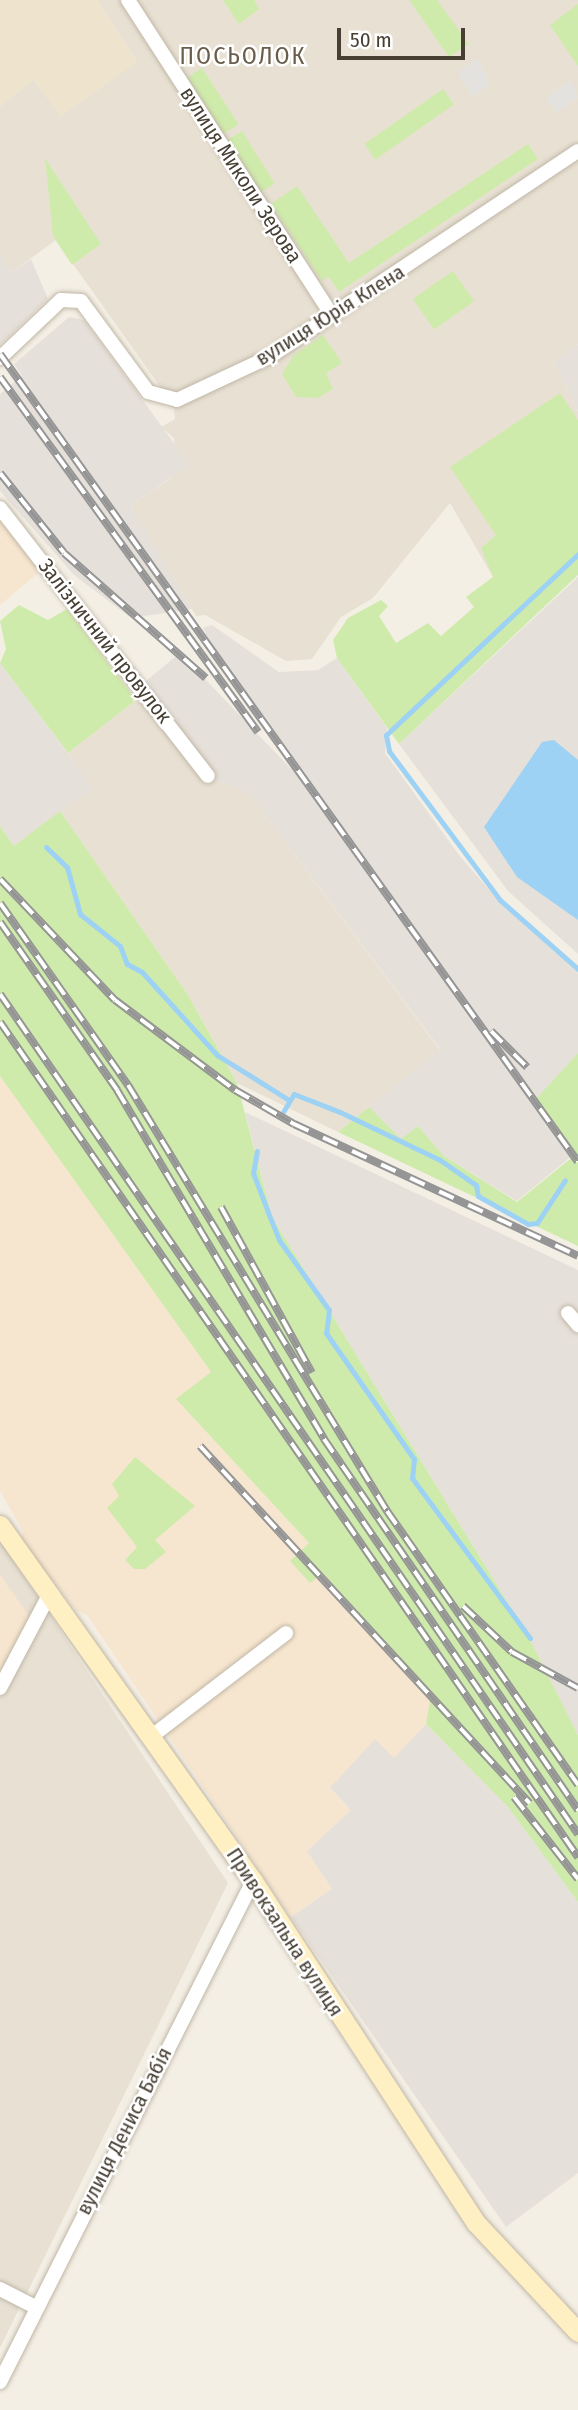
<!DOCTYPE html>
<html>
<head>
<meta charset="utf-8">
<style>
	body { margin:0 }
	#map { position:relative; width:578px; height:2410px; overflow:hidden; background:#f4efe5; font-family:"Fira Sans Condensed",sans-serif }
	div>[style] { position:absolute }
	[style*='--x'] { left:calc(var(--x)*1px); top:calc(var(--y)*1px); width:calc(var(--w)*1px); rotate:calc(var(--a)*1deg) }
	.residential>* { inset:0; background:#e8e1d3 }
	.commercial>* { inset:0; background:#f7e6cf }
	.industrial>* { inset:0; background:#e6e0da }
	.education>* { inset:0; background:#eee4ce }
	.green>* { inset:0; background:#cfebab; transform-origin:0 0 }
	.parking>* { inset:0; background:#e4e2de }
	.water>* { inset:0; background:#9dd2f5 }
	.stream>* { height:5px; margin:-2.5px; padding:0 2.5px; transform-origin:2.5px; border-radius:2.5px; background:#9dd2f5 }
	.roads { filter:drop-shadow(0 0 2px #c0b7a7) drop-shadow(0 0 2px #c0b7a7) }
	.street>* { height:14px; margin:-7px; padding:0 7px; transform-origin:7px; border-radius:7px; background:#fff }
	.secondary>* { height:19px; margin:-9.5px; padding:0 9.5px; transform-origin:9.5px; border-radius:9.5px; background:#fff0c4 }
	.rail>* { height:8px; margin-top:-4px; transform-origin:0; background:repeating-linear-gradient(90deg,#fff 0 16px,#959595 0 32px); box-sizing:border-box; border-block:2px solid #959595 }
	span { translate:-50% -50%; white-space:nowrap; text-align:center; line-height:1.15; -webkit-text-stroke:5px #fff; paint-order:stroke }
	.street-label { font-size:21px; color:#473f34 }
	.quarter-label { font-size:24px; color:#6a5d4b; letter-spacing:2px }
	.scale { position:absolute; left:337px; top:28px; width:128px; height:32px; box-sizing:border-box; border:4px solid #473f34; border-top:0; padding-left:9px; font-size:21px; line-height:24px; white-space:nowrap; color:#473f34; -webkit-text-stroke:5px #fff; paint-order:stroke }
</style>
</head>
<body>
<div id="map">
	<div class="residential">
		<i style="clip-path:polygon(97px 0,578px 0,578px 344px,553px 362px,578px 411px,578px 515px,493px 577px,450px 503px,373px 598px,341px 617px,312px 659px,286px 661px,205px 615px,196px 616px,131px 505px,173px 477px,174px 438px,161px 427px,175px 419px,172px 392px,163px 391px,56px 240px,12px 272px,0 255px,0 106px,33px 80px,137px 62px)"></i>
		<i style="clip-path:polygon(146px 692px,208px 776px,250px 795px,440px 1050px,338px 1132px,237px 1083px,188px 995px,60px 811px,93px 788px,68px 753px)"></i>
		<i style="clip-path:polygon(0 1540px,228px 1883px,0 2348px)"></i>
	</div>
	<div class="commercial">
		<i style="clip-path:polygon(0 508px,47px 566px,0 605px)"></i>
		<i style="clip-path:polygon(0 1076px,211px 1372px,177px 1400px,309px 1543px,290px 1562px,323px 1572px,430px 1700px,426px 1724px,394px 1758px,330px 1789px,351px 1810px,307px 1851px,332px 1889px,291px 1917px,87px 1615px,77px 1611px,20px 1540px,23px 1532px,0 1491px)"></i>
		<i style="clip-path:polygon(0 1575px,34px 1623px,0 1688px)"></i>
	</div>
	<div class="industrial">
		<i style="clip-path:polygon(0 255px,12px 272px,31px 259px,48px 299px,0 345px)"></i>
		<i style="clip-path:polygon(69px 317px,84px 320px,190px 465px,131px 505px,192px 609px,131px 618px,74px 575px,0 491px,0 394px,22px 376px,14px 364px)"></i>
		<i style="clip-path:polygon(578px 344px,578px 411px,553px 362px)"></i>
		<i style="clip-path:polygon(578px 577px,578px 954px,508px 891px,399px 744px)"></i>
		<i style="clip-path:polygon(212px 625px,279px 672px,318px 670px,337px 658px,387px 728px,385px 753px,459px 855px,497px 899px,578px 971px,578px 1053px,534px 1102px,573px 1155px,517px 1201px,444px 1156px,418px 1126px,397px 1143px,369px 1107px,440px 1049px,250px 795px,208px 776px,141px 685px,180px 653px,295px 773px,218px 660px,203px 628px)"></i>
		<i style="clip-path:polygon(0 663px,94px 788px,14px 846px,0 826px)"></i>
		<i style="clip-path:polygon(245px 1112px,578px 1270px,578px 1735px,528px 1636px,272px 1217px)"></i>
		<i style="clip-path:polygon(426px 1724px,507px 1806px,578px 1902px,578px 2173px,506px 2227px,291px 1917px,332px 1889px,307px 1851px,351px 1810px,330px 1788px,375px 1739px,394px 1758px)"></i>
	</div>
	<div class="education">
		<i style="clip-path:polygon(0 0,97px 0,137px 62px,61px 116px,33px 80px,0 106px)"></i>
	</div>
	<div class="green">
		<i style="clip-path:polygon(223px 0,254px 0,259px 9px,239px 24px)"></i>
		<i style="clip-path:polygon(409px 0,437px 0,469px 44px,449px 57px)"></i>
		<i style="clip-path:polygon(578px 4px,578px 66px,550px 25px)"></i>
		<i style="left:202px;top:68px;width:67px;height:18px;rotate:57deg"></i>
		<i style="left:443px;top:89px;width:19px;height:96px;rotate:55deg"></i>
		<i style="left:242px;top:131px;width:62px;height:17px;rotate:58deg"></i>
		<i style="clip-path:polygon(528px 144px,538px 159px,339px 292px,329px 277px,322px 281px,271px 204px,297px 186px,349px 263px)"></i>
		<i style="clip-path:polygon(45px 158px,101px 244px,72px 265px,53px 236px)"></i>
		<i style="left:453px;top:271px;width:37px;height:49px;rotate:55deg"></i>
		<i style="clip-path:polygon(323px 335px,342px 363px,326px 373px,333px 389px,318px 398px,296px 397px,282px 374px,294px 355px)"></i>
		<i style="clip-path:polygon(560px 393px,578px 420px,578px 575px,399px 744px,337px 658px,333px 640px,348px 618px,381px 600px,388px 606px,379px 616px,396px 643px,428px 623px,441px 636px,474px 607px,466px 597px,493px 577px,481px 548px,496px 535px,450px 467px)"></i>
		<i style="clip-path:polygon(19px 605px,48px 620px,67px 609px,136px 700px,68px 753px,0 663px,6px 649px,0 621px)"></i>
		<i style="clip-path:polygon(60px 811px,188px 995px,237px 1083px,272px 1217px,528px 1636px,578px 1735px,578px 1902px,507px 1806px,426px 1724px,430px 1700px,323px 1573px,310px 1583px,290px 1561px,309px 1543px,176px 1399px,211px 1372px,0 1076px,0 826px,14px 846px)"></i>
		<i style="clip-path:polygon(578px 1053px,578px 1246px,338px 1132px,369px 1107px,401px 1139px,418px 1126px,444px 1156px,517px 1202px,575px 1155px,535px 1100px)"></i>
		<i style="clip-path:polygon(135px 1457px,195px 1506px,155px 1540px,166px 1552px,145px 1569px,134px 1569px,125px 1560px,137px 1547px,107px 1508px,119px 1496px,112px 1484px)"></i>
	</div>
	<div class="parking">
		<i style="clip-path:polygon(477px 58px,490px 84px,472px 97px,458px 72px)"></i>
		<i style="clip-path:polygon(571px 80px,578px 97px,557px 113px,546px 98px)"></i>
	</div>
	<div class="water">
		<i style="clip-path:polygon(554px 740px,578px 760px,578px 920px,517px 877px,484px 827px,542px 742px)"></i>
	</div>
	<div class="stream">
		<i style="--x:578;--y:554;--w:264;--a:136.7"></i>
		<i style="--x:386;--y:735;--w:16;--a:79"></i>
		<i style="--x:389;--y:751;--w:186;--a:53.3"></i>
		<i style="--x:500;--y:900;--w:104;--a:41.5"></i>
		<i style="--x:46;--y:847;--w:29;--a:44"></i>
		<i style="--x:67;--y:867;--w:49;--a:74.5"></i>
		<i style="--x:80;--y:914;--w:51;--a:38.7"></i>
		<i style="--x:120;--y:946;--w:19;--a:69"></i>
		<i style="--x:127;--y:964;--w:17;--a:28"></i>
		<i style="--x:142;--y:972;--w:112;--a:47.9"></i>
		<i style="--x:217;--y:1055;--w:85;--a:32"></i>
		<i style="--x:283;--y:1112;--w:21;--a:-59"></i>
		<i style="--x:294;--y:1094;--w:49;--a:21.4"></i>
		<i style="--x:340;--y:1112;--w:111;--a:25.6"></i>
		<i style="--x:440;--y:1160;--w:44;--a:34.8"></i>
		<i style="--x:476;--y:1185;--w:11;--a:80"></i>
		<i style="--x:478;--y:1196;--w:57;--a:29.2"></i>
		<i style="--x:528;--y:1224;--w:9;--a:-6"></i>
		<i style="--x:537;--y:1223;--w:51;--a:-56.9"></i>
		<i style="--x:257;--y:1151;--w:22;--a:100"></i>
		<i style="--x:253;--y:1173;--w:40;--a:69"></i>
		<i style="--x:267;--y:1210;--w:32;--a:68"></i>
		<i style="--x:279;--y:1240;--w:86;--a:54.5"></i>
		<i style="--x:329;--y:1310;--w:23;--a:97"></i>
		<i style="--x:326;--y:1333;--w:154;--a:55.1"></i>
		<i style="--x:414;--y:1459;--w:19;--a:96"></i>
		<i style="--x:412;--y:1478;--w:199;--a:53.6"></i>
	</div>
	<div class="roads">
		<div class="street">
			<i style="--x:128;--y:0;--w:375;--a:57.1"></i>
			<i style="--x:0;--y:358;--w:84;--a:-43.6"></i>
			<i style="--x:61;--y:300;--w:20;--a:3"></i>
			<i style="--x:81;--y:301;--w:113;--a:53.6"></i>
			<i style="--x:148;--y:392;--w:30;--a:15"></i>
			<i style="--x:177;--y:400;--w:102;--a:-25.1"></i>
			<i style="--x:269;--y:357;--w:371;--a:-33.7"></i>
			<i style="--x:0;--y:508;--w:339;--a:52.2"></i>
			<i style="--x:568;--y:1313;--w:16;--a:50"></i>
			<i style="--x:0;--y:1688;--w:107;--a:-62.2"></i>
			<i style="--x:152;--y:1736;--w:169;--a:-37.5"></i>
			<i style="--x:0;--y:2289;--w:38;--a:27"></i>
			<i style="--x:0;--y:2382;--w:561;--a:-63.21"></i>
		</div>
		<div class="secondary">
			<i style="--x:0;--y:1525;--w:437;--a:54.6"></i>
			<i style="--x:253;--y:1881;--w:408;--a:56.9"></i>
			<i style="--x:476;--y:2223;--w:149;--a:46.9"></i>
		</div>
	</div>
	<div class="rail">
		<i style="--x:0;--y:354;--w:993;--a:54.42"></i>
		<i style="--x:0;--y:377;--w:439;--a:54"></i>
		<i style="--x:0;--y:473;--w:102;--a:51.3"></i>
		<i style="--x:64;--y:553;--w:189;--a:41.4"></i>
		<i style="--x:0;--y:879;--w:167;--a:46.5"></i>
		<i style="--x:115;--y:1000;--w:150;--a:36.9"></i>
		<i style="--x:235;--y:1090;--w:68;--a:30"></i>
		<i style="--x:294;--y:1124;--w:313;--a:24.9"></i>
		<i style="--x:0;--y:903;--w:223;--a:54.9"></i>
		<i style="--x:128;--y:1085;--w:499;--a:58.7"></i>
		<i style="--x:387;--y:1511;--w:334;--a:55.1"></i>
		<i style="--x:0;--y:922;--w:205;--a:55.1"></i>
		<i style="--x:117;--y:1090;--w:406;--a:59.3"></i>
		<i style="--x:324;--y:1439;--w:450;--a:55.6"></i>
		<i style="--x:0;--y:994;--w:1020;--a:55.47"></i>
		<i style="--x:0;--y:1022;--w:1016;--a:55.31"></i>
		<i style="--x:491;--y:1031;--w:51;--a:45"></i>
		<i style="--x:221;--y:1207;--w:189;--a:61.3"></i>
		<i style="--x:200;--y:1446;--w:486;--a:47.3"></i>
		<i style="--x:463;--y:1606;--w:67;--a:43.2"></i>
		<i style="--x:512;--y:1652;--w:75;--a:28.6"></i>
		<i style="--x:514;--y:1797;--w:104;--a:52"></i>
	</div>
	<div class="street-label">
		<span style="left:241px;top:175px;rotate:57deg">вулиця Миколи Зерова</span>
		<span style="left:330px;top:315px;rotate:-32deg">вулиця Юрія Клена</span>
		<span style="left:105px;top:641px;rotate:52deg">Залізничний провулок</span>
		<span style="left:285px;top:1932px;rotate:57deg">Привокзальна вулиця</span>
		<span style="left:124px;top:2131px;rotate:-63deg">вулиця Дениса Бабія</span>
	</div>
	<div class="quarter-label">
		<span style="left:243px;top:57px">ПОСЬОЛОК</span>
	</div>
	<div class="scale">50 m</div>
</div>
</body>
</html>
